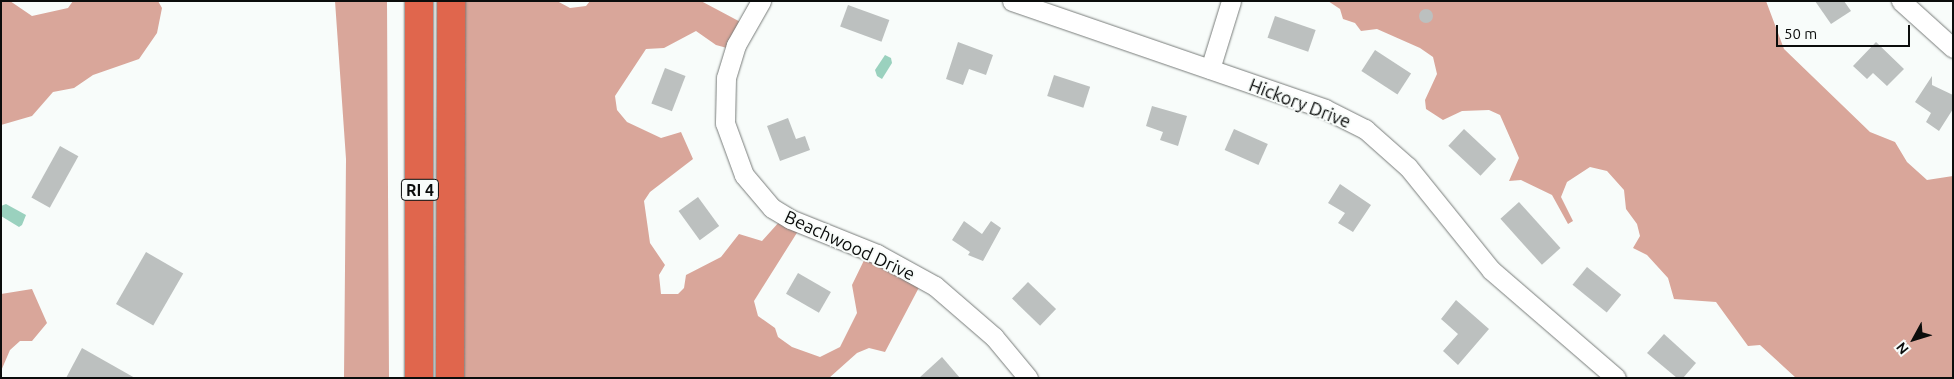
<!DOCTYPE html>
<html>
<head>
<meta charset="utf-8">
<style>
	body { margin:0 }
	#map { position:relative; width:1954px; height:379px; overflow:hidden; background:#f8fcfa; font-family:Ubuntu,sans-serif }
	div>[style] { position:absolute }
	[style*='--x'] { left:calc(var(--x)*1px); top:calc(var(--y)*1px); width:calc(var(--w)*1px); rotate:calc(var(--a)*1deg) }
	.forest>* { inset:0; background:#d9a69a }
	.water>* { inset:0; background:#9ad1be }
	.building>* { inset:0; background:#bcc0bf; transform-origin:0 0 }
	.round { border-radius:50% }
	.roads { filter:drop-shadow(0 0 1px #787c7a) drop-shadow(0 0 1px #787c7a) }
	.street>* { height:19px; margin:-9.5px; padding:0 9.5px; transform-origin:9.5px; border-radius:9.5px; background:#fff }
	.highway>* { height:28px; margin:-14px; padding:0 14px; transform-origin:14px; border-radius:14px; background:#e0664d }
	span { translate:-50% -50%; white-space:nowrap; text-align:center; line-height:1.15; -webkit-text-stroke:4px #f8fcfa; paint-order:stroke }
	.shield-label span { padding:1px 4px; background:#f8fcfa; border:1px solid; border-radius:4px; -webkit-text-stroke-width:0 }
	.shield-label { font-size:16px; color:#0b0d0c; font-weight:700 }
	.street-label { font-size:18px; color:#0b0d0c }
	.frame { position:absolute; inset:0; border:2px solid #0b0d0c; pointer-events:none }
	.north { position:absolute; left:1889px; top:314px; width:50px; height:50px; -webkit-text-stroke:4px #f8fcfa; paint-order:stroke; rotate:231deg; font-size:14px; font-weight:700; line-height:20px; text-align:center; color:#0b0d0c }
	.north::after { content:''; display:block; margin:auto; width:18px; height:22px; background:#0b0d0c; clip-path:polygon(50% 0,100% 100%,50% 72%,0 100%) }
	.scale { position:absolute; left:1776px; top:25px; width:134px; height:22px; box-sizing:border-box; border:2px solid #0b0d0c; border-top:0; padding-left:6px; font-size:15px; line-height:18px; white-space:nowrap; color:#0b0d0c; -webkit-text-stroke:4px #f8fcfa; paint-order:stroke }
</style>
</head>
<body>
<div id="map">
	<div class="forest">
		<i style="clip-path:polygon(1px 1px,10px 1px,32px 16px,68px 8px,73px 1px,158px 1px,162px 8px,157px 33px,139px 59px,93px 75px,74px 88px,53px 92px,32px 116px,1px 125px)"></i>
		<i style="clip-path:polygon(335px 1px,387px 1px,389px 378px,344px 378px,346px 159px)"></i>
		<i style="clip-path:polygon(450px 1px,557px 1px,570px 8px,586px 6px,590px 1px,701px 1px,748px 26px,738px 51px,716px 45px,696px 31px,664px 48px,646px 49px,615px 96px,617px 110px,627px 122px,661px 138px,681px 132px,693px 159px,650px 192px,644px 201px,650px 243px,665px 265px,659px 275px,661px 294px,678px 294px,684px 288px,686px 275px,721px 257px,739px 234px,762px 241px,789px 211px,805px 220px,754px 301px,758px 316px,775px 328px,778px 337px,792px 347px,820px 357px,840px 347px,857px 313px,852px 285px,869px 250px,925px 276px,885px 352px,869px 348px,857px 353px,829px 378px,449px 378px)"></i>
		<i style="clip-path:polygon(1328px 1px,1766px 1px,1784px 49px,1870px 132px,1895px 142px,1907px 162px,1927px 180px,1953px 176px,1953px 378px,1796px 378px,1760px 345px,1748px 346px,1716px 302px,1674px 299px,1668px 278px,1647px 255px,1633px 248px,1640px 236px,1637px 224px,1626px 209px,1624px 190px,1607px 171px,1590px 167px,1567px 182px,1561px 197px,1573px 221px,1568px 224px,1552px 195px,1521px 180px,1509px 181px,1519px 158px,1500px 115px,1489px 110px,1462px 111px,1443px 120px,1426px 109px,1425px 100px,1437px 74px,1433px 57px,1420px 48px,1377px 29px,1361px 31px,1355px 23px,1343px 19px,1340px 9px)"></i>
		<i style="clip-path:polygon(32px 289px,47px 323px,32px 341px,20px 341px,10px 350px,1px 371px,1px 294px)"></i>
	</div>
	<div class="water">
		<i style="clip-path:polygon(885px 55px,891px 58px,892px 63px,882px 79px,877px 76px,875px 70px)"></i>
		<i style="clip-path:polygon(6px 204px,26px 215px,22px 225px,19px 227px,1px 216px,1px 206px)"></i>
	</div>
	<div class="building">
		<i style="clip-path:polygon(1815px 1px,1844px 1px,1851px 11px,1831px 24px)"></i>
		<i style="left:848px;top:5px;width:44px;height:23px;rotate:20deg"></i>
		<i class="round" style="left:1419px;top:9px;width:14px;height:14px"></i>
		<i style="left:1275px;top:16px;width:43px;height:23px;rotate:19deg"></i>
		<i style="clip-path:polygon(958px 42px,993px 55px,986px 75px,969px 69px,963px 85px,946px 79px)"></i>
		<i style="clip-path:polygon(1876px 42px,1904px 69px,1887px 86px,1873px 73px,1867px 79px,1853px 66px)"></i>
		<i style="left:1375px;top:50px;width:43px;height:25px;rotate:33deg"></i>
		<i style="left:665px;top:68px;width:22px;height:38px;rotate:21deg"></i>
		<i style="left:1054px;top:75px;width:38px;height:22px;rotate:18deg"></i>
		<i style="clip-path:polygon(1932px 76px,1932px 85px,1953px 95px,1953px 109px,1939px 131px,1926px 122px,1931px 113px,1915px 102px)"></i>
		<i style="clip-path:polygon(1152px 106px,1187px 116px,1178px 146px,1160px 140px,1163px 132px,1146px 126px)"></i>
		<i style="clip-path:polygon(788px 118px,796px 139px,805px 136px,810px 150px,780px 161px,767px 126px)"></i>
		<i style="left:1234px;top:129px;width:37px;height:23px;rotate:24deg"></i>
		<i style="left:1464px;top:129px;width:44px;height:23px;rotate:43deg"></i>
		<i style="left:60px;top:146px;width:21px;height:59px;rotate:29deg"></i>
		<i style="clip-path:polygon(1340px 184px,1371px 205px,1353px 232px,1338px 223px,1345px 213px,1328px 203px)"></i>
		<i style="left:698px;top:197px;width:36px;height:24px;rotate:54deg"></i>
		<i style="left:1519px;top:202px;width:62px;height:25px;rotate:48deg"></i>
		<i style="clip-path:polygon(964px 221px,982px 234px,991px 221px,1001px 228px,983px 261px,968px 255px,970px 252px,952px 240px)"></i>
		<i style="left:146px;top:252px;width:43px;height:60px;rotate:30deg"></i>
		<i style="left:1587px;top:267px;width:44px;height:23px;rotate:39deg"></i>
		<i style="left:798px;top:273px;width:38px;height:24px;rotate:30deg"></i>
		<i style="left:1028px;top:282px;width:39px;height:23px;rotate:44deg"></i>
		<i style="clip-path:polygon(1456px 300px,1489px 329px,1458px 365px,1443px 351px,1458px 334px,1441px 319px)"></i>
		<i style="clip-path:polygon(1664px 334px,1696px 363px,1683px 378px,1677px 378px,1647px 353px)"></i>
		<i style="clip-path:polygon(82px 348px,135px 378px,66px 378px)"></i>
		<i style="clip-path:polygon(942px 357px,960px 378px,919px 378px)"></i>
	</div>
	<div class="roads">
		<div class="street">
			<i style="--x:761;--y:1;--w:51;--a:119.6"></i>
			<i style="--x:736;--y:45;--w:34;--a:107"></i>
			<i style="--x:726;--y:78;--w:45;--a:91.3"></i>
			<i style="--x:725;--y:123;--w:55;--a:69.9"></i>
			<i style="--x:744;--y:175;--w:43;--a:49.7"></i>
			<i style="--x:772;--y:208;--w:21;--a:31"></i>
			<i style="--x:790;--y:219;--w:94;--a:21.9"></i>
			<i style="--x:877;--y:254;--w:66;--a:28.9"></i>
			<i style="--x:935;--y:286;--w:78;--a:40.8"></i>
			<i style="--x:994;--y:337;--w:53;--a:50.3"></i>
			<i style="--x:1012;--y:1;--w:331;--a:19"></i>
			<i style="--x:1325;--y:109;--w:45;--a:26.6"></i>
			<i style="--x:1365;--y:129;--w:57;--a:41.5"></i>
			<i style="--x:1408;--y:167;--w:132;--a:51.1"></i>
			<i style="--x:1491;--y:270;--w:165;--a:40.8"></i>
			<i style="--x:1901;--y:1;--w:70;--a:42.1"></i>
			<i style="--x:1210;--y:69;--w:71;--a:-72.8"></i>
		</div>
		<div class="highway">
			<i style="--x:419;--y:1;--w:377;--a:90"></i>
			<i style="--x:450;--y:378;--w:377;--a:-89.8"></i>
		</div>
	</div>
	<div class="shield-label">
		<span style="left:420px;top:190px">RI 4</span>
	</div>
	<div class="street-label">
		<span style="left:1300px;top:103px;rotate:21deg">Hickory Drive</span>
		<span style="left:850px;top:245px;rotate:25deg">Beachwood Drive</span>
	</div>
	<div class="frame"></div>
	<div class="north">N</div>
	<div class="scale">50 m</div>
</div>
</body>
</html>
